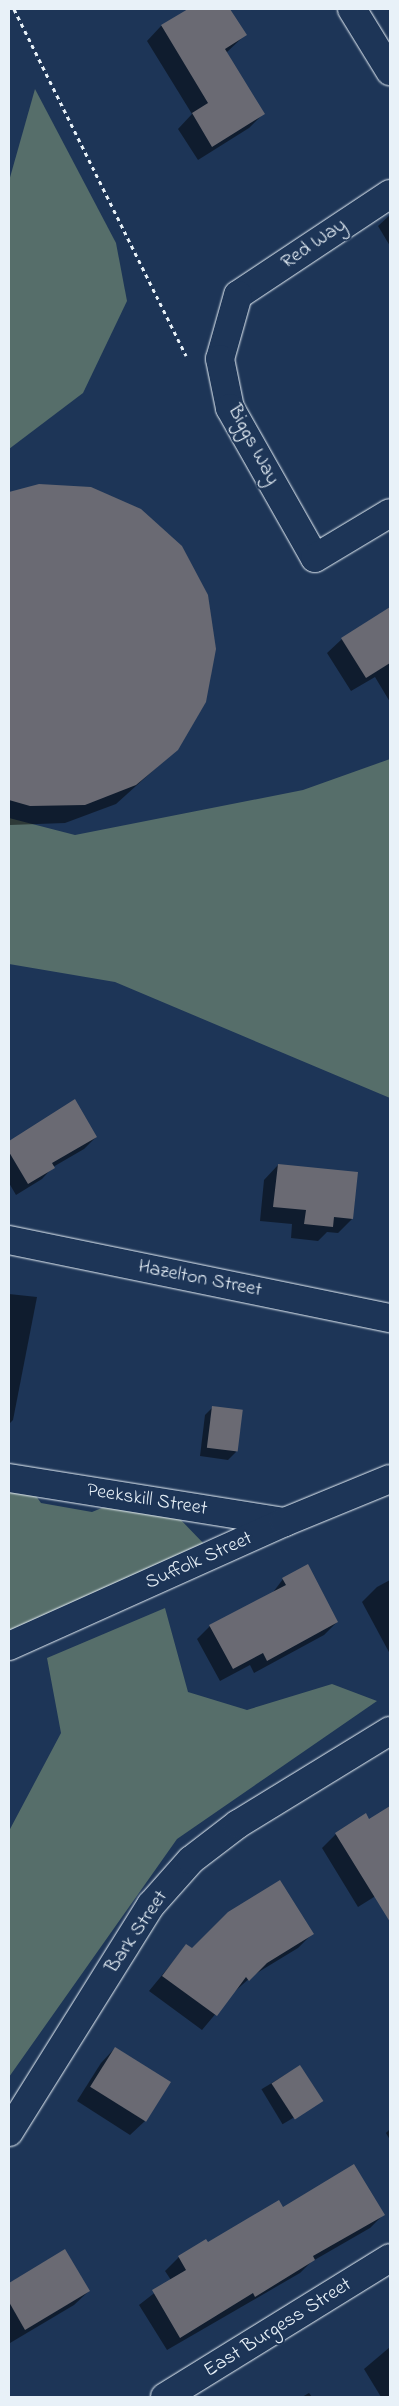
<!DOCTYPE html>
<html>
<head>
<meta charset="utf-8">
<style>
	body { margin:0 }
	#map { position:relative; width:399px; height:2406px; overflow:hidden; background:#1d3557; font-family:"Indie Flower",sans-serif }
	div>[style] { position:absolute }
	[style*='--x'] { left:calc(var(--x)*1px); top:calc(var(--y)*1px); width:calc(var(--w)*1px); rotate:calc(var(--a)*1deg) }
	.green>* { inset:0; background:#566e6a }
	.shadow>* { inset:0; background:#0007; transform-origin:0 0 }
	.building>* { inset:0; background:#6a6a73; transform-origin:0 0 }
	.path>* { height:3px; margin-top:-1.5px; transform-origin:0; background:repeating-linear-gradient(90deg,#e8f1f8 0 4px,transparent 0 8px) }
	.roads { filter:drop-shadow(0 0 1px #e8f1f8) drop-shadow(0 0 1px #e8f1f8) }
	.minor>* { height:28px; margin:-14px; padding:0 14px; transform-origin:14px; border-radius:14px; background:#1d3557 }
	span { translate:-50% -50%; white-space:nowrap; text-align:center; line-height:1.15; -webkit-text-stroke:4px #1d3557; paint-order:stroke }
	.street-label { font-size:20px; color:#e8f1f8 }
	.frame { position:absolute; inset:0; border:10px solid #e8f1f8; pointer-events:none }
</style>
</head>
<body>
<div id="map">
	<div class="green">
		<i style="clip-path:polygon(35px 89px,116px 243px,127px 301px,83px 393px,9px 449px,9px 181px)"></i>
		<i style="clip-path:polygon(390px 759px,390px 1098px,115px 982px,9px 964px,9px 818px,75px 835px,303px 790px)"></i>
		<i style="clip-path:polygon(9px 1485px,31px 1489px,41px 1503px,92px 1512px,109px 1505px,178px 1517px,206px 1546px,9px 1635px)"></i>
		<i style="clip-path:polygon(165px 1608px,188px 1692px,247px 1710px,332px 1684px,377px 1701px,177px 1839px,9px 2077px,9px 1831px,61px 1733px,47px 1658px)"></i>
	</div>
	<div class="shadow">
		<i style="clip-path:polygon(190px 9px,229px 9px,245px 35px,226px 53px,263px 114px,249px 128px,198px 160px,178px 129px,192px 114px,147px 41px,161px 26px)"></i>
		<i style="clip-path:polygon(390px 215px,390px 246px,378px 226px)"></i>
		<i style="clip-path:polygon(39px 485px,177px 749px,116px 804px,65px 823px,10px 825px,9px 493px)"></i>
		<i style="clip-path:polygon(390px 609px,390px 702px,375px 677px,351px 691px,327px 653px,342px 639px)"></i>
		<i style="clip-path:polygon(75px 1101px,96px 1137px,84px 1149px,53px 1167px,42px 1179px,16px 1195px,9px 1183px,9px 1143px)"></i>
		<i style="clip-path:polygon(278px 1165px,352px 1219px,338px 1233px,327px 1232px,318px 1241px,291px 1238px,292px 1224px,260px 1221px,264px 1180px)"></i>
		<i style="clip-path:polygon(9px 1294px,37px 1297px,13px 1420px,9px 1424px)"></i>
		<i style="clip-path:polygon(213px 1407px,236px 1452px,228px 1460px,200px 1456px,205px 1415px)"></i>
		<i style="clip-path:polygon(283px 1579px,337px 1622px,324px 1635px,254px 1673px,250px 1665px,220px 1681px,197px 1639px,210px 1626px,271px 1595px)"></i>
		<i style="clip-path:polygon(390px 1580px,390px 1654px,362px 1602px,377px 1587px)"></i>
		<i style="clip-path:polygon(390px 1807px,390px 1887px,358px 1907px,322px 1848px,336px 1834px,369px 1821px)"></i>
		<i style="clip-path:polygon(312px 1934px,298px 1948px,252px 1976px,233px 1993px,202px 2030px,149px 1991px,186px 1946px,192px 1950px)"></i>
		<i style="clip-path:polygon(115px 2048px,145px 2121px,130px 2135px,77px 2101px,101px 2063px)"></i>
		<i style="left:300px;top:2066px;width:41px;height:45px;rotate:59deg"></i>
		<i style="clip-path:polygon(390px 2129px,390px 2140px,386px 2133px)"></i>
		<i style="clip-path:polygon(282px 2208px,383px 2215px,370px 2228px,311px 2262px,300px 2273px,167px 2350px,139px 2305px,171px 2280px,165px 2271px,179px 2257px)"></i>
		<i style="clip-path:polygon(65px 2251px,89px 2291px,74px 2305px,10px 2343px,9px 2284px)"></i>
		<i style="clip-path:polygon(390px 2347px,390px 2397px,381px 2397px,364px 2369px)"></i>
		<i style="clip-path:polygon(309px 2393px,312px 2397px,302px 2397px)"></i>
	</div>
	<div class="building">
		<i style="clip-path:polygon(188px 9px,230px 9px,247px 35px,225px 49px,265px 114px,212px 147px,192px 113px,208px 103px,161px 25px)"></i>
		<i style="clip-path:polygon(39px 484px,91px 487px,141px 509px,182px 546px,208px 595px,216px 649px,206px 702px,178px 750px,136px 785px,85px 805px,30px 806px,9px 800px,9px 492px)"></i>
		<i style="clip-path:polygon(390px 607px,390px 663px,366px 678px,341px 638px)"></i>
		<i style="clip-path:polygon(75px 1099px,97px 1137px,52px 1163px,55px 1168px,28px 1184px,9px 1152px,9px 1141px)"></i>
		<i style="clip-path:polygon(278px 1164px,358px 1172px,353px 1219px,334px 1217px,333px 1227px,304px 1224px,306px 1210px,273px 1207px)"></i>
		<i style="left:212px;top:1406px;width:31px;height:42px;rotate:7deg"></i>
		<i style="clip-path:polygon(308px 1564px,338px 1622px,267px 1661px,263px 1653px,233px 1669px,209px 1625px,286px 1585px,282px 1578px)"></i>
		<i style="clip-path:polygon(390px 1806px,390px 1922px,335px 1833px,366px 1813px,369px 1819px)"></i>
		<i style="clip-path:polygon(280px 1880px,314px 1934px,267px 1963px,249px 1981px,246px 1977px,217px 2016px,162px 1976px,186px 1944px,192px 1948px,228px 1912px)"></i>
		<i style="left:115px;top:2047px;width:66px;height:47px;rotate:32deg"></i>
		<i style="left:300px;top:2065px;width:43px;height:34px;rotate:57deg"></i>
		<i style="clip-path:polygon(354px 2164px,385px 2215px,313px 2256px,315px 2260px,255px 2297px,253px 2293px,180px 2338px,152px 2290px,186px 2270px,178px 2256px,206px 2239px,208px 2242px,279px 2200px,283px 2207px)"></i>
		<i style="clip-path:polygon(65px 2249px,90px 2291px,25px 2330px,9px 2302px,9px 2283px)"></i>
	</div>
	<div class="path">
		<i style="--x:14;--y:9;--w:387;--a:63.6"></i>
	</div>
	<div class="roads">
		<div class="minor">
			<i style="--x:352;--y:9;--w:73;--a:58.5"></i>
			<i style="--x:390;--y:194;--w:182;--a:146.4"></i>
			<i style="--x:238;--y:295;--w:66;--a:105.7"></i>
			<i style="--x:220;--y:359;--w:50;--a:78.5"></i>
			<i style="--x:230;--y:408;--w:172;--a:60.5"></i>
			<i style="--x:315;--y:558;--w:87;--a:-31"></i>
			<i style="--x:9;--y:1240;--w:389;--a:11.6"></i>
			<i style="--x:9;--y:1478;--w:279;--a:9.1"></i>
			<i style="--x:9;--y:1646;--w:303;--a:-24.2"></i>
			<i style="--x:285;--y:1522;--w:113;--a:-22.3"></i>
			<i style="--x:9;--y:2132;--w:268;--a:-58"></i>
			<i style="--x:151;--y:1905;--w:60;--a:-48.4"></i>
			<i style="--x:191;--y:1860;--w:59;--a:-37.5"></i>
			<i style="--x:238;--y:1824;--w:178;--a:-31.5"></i>
			<i style="--x:165;--y:2397;--w:264;--a:-31.7"></i>
		</div>
	</div>
	<div class="street-label">
		<span style="left:314px;top:244px;rotate:-34deg">Red Way</span>
		<span style="left:253px;top:445px;rotate:62deg">Biggs Way</span>
		<span style="left:200px;top:1279px;rotate:11deg">Hazelton Street</span>
		<span style="left:147px;top:1500px;rotate:9deg">Peekskill Street</span>
		<span style="left:199px;top:1561px;rotate:-24deg">Suffolk Street</span>
		<span style="left:137px;top:1932px;rotate:-56deg">Bark Street</span>
		<span style="left:278px;top:2328px;rotate:-32deg">East Burgess Street</span>
	</div>
	<div class="frame"></div>
</div>
</body>
</html>
